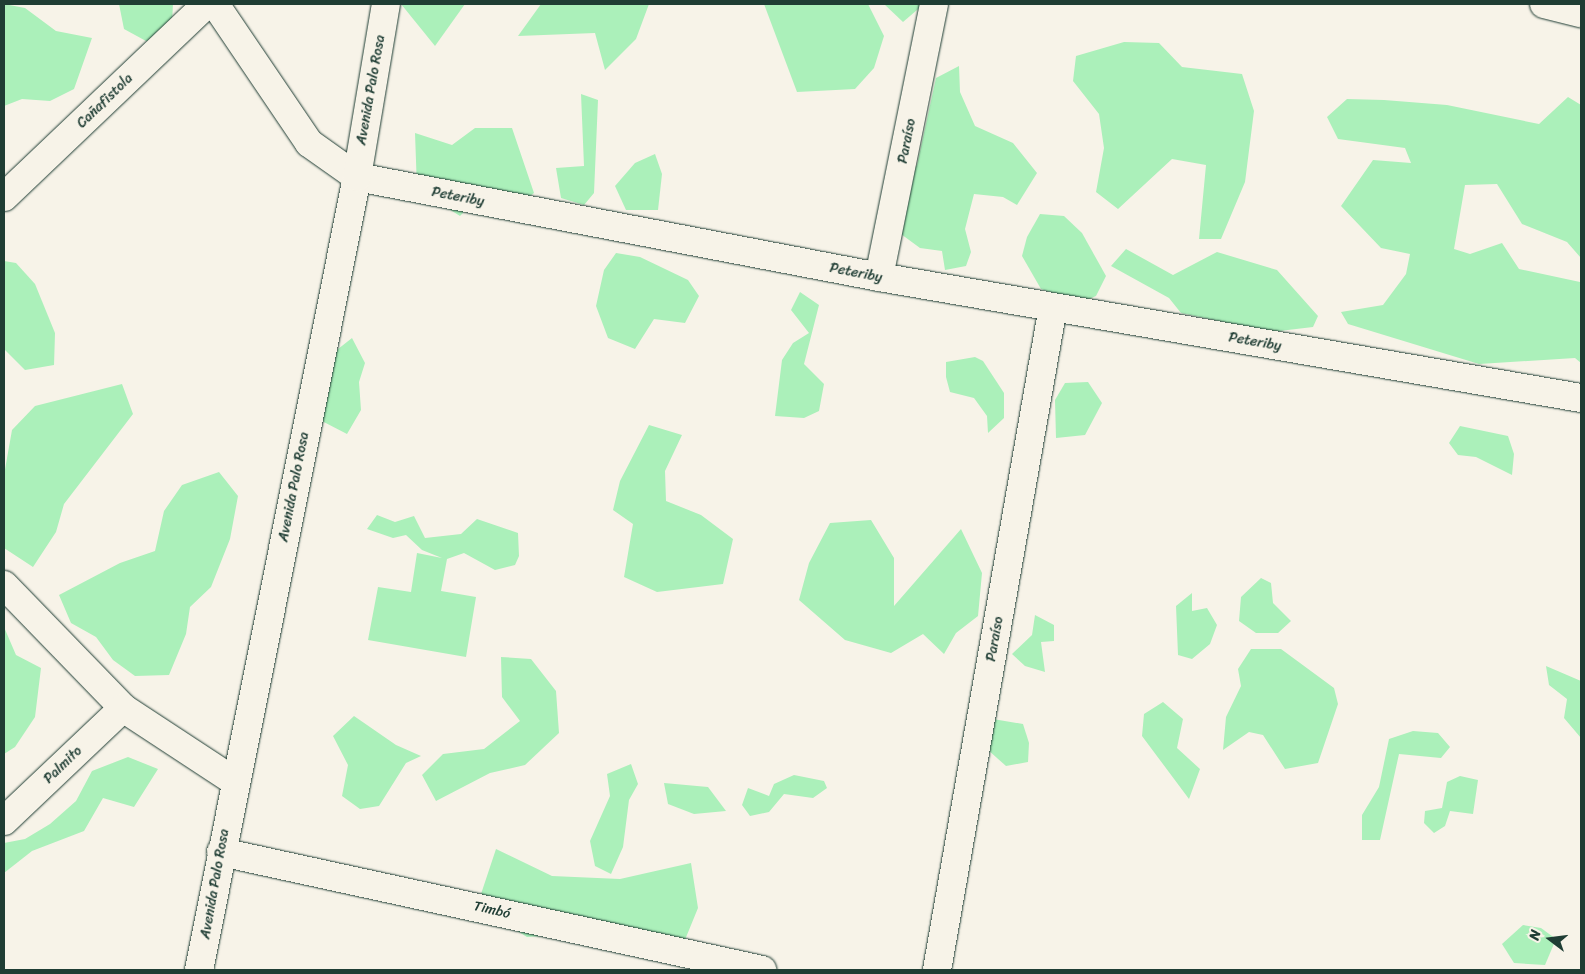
<!DOCTYPE html>
<html>
<head>
<meta charset="utf-8">
<style>
	body { margin:0 }
	#map { position:relative; width:1585px; height:974px; overflow:hidden; background:#f7f3e8; font-family:Sriracha,sans-serif }
	div>[style] { position:absolute }
	[style*='--x'] { left:calc(var(--x)*1px); top:calc(var(--y)*1px); width:calc(var(--w)*1px); rotate:calc(var(--a)*1deg) }
	.green>* { inset:0; background:#abf0ba }
	.roads { filter:drop-shadow(0 0 1px #1f3d34) drop-shadow(0 0 1px #1f3d34) }
	.minor>* { height:28px; margin:-14px; padding:0 14px; transform-origin:14px; border-radius:14px; background:#f7f3e8 }
	.secondary>* { height:28px; margin:-14px; padding:0 14px; transform-origin:14px; border-radius:14px; background:#f7f3e8 }
	span { translate:-50% -50%; white-space:nowrap; text-align:center; line-height:1.15; -webkit-text-stroke:5px #f7f3e8; paint-order:stroke }
	.street-label { font-size:14px; color:#1f3d34 }
	.frame { position:absolute; inset:0; border:5px solid #1f3d34; pointer-events:none }
	.north { position:absolute; left:1525px; top:914px; width:50px; height:50px; -webkit-text-stroke:4px #f7f3e8; paint-order:stroke; rotate:285deg; font-size:14px; font-weight:700; line-height:20px; text-align:center; color:#1f3d34 }
	.north::after { content:''; display:block; margin:auto; width:18px; height:22px; background:#1f3d34; clip-path:polygon(50% 0,100% 100%,50% 72%,0 100%) }
</style>
</head>
<body>
<div id="map">
	<div class="green">
		<i style="clip-path:polygon(4px 4px,25px 8px,56px 31px,92px 38px,74px 89px,50px 101px,22px 99px,4px 106px)"></i>
		<i style="clip-path:polygon(119px 4px,173px 4px,171px 39px,157px 47px,124px 29px)"></i>
		<i style="clip-path:polygon(401px 4px,465px 4px,435px 46px)"></i>
		<i style="clip-path:polygon(541px 4px,649px 4px,636px 39px,605px 70px,595px 33px,518px 36px)"></i>
		<i style="clip-path:polygon(764px 4px,868px 4px,884px 36px,874px 68px,855px 89px,797px 92px)"></i>
		<i style="clip-path:polygon(884px 4px,924px 4px,903px 22px)"></i>
		<i style="clip-path:polygon(1124px 42px,1159px 43px,1182px 67px,1242px 74px,1254px 111px,1245px 182px,1221px 239px,1199px 239px,1206px 165px,1172px 159px,1118px 209px,1096px 192px,1104px 148px,1099px 114px,1073px 81px,1076px 56px)"></i>
		<i style="clip-path:polygon(959px 66px,960px 92px,975px 126px,1013px 143px,1037px 173px,1017px 205px,1003px 197px,974px 194px,965px 229px,971px 252px,966px 266px,945px 270px,942px 251px,920px 248px,890px 226px,890px 189px,917px 165px,936px 78px)"></i>
		<i style="clip-path:polygon(581px 94px,598px 100px,594px 193px,584px 205px,561px 198px,556px 168px,584px 166px)"></i>
		<i style="clip-path:polygon(1568px 97px,1581px 105px,1581px 258px,1567px 242px,1522px 224px,1497px 184px,1465px 185px,1454px 249px,1470px 254px,1502px 243px,1519px 269px,1580px 282px,1581px 363px,1575px 358px,1479px 364px,1348px 324px,1341px 312px,1383px 305px,1406px 274px,1410px 254px,1381px 248px,1341px 206px,1373px 160px,1411px 163px,1405px 148px,1338px 139px,1327px 117px,1347px 99px,1384px 100px,1447px 105px,1539px 124px)"></i>
		<i style="clip-path:polygon(475px 128px,512px 128px,534px 193px,513px 208px,486px 189px,460px 216px,417px 189px,415px 133px,452px 145px)"></i>
		<i style="clip-path:polygon(655px 154px,662px 174px,658px 210px,626px 210px,615px 186px,635px 163px)"></i>
		<i style="clip-path:polygon(1040px 214px,1064px 216px,1082px 233px,1106px 276px,1096px 296px,1082px 302px,1041px 289px,1022px 256px,1027px 237px)"></i>
		<i style="clip-path:polygon(1126px 249px,1173px 275px,1217px 252px,1277px 270px,1318px 316px,1313px 327px,1271px 332px,1181px 313px,1169px 298px,1111px 266px)"></i>
		<i style="clip-path:polygon(616px 253px,640px 257px,688px 280px,699px 296px,685px 323px,654px 319px,635px 349px,608px 338px,596px 306px,604px 270px)"></i>
		<i style="clip-path:polygon(4px 261px,16px 263px,35px 284px,55px 333px,54px 365px,25px 370px,4px 349px)"></i>
		<i style="clip-path:polygon(800px 292px,819px 305px,804px 364px,824px 384px,819px 411px,804px 418px,775px 416px,782px 360px,793px 343px,809px 333px,791px 310px)"></i>
		<i style="clip-path:polygon(352px 338px,365px 363px,359px 382px,361px 410px,347px 434px,318px 419px,333px 353px)"></i>
		<i style="clip-path:polygon(975px 357px,983px 361px,1004px 393px,1004px 418px,988px 433px,987px 416px,974px 398px,950px 392px,946px 377px,946px 362px)"></i>
		<i style="clip-path:polygon(1088px 382px,1102px 403px,1085px 435px,1056px 438px,1055px 400px,1065px 383px)"></i>
		<i style="clip-path:polygon(122px 384px,133px 414px,64px 504px,56px 532px,33px 567px,4px 548px,4px 475px,12px 430px,35px 406px)"></i>
		<i style="clip-path:polygon(649px 425px,682px 435px,665px 471px,666px 501px,701px 515px,733px 539px,723px 584px,657px 592px,624px 577px,633px 524px,613px 510px,620px 481px)"></i>
		<i style="clip-path:polygon(1460px 426px,1508px 436px,1514px 454px,1512px 475px,1476px 457px,1458px 455px,1449px 443px)"></i>
		<i style="clip-path:polygon(219px 472px,238px 496px,230px 539px,211px 587px,190px 607px,186px 634px,169px 675px,135px 676px,113px 660px,96px 637px,71px 623px,59px 595px,120px 563px,155px 551px,164px 511px,182px 485px)"></i>
		<i style="clip-path:polygon(377px 515px,395px 522px,414px 516px,425px 538px,461px 534px,477px 519px,518px 533px,519px 556px,515px 565px,495px 570px,464px 553px,447px 559px,441px 591px,476px 597px,466px 657px,368px 640px,378px 587px,411px 592px,417px 553px,442px 558px,422px 550px,406px 535px,393px 538px,367px 529px)"></i>
		<i style="clip-path:polygon(871px 520px,894px 558px,894px 606px,961px 529px,982px 573px,978px 616px,956px 633px,944px 654px,923px 634px,891px 653px,845px 640px,799px 600px,809px 563px,830px 523px)"></i>
		<i style="clip-path:polygon(1261px 578px,1271px 583px,1273px 603px,1291px 621px,1278px 633px,1256px 633px,1239px 621px,1241px 597px)"></i>
		<i style="clip-path:polygon(1192px 593px,1192px 611px,1207px 608px,1217px 625px,1210px 644px,1192px 659px,1178px 655px,1176px 606px)"></i>
		<i style="clip-path:polygon(1035px 615px,1054px 625px,1054px 641px,1041px 642px,1045px 672px,1025px 666px,1012px 654px,1032px 635px)"></i>
		<i style="clip-path:polygon(4px 627px,16px 655px,41px 668px,35px 717px,15px 747px,4px 754px)"></i>
		<i style="clip-path:polygon(1251px 649px,1281px 649px,1334px 688px,1338px 704px,1318px 763px,1285px 769px,1263px 735px,1249px 732px,1223px 750px,1226px 717px,1241px 686px,1238px 669px)"></i>
		<i style="clip-path:polygon(501px 657px,531px 659px,556px 691px,559px 733px,525px 765px,490px 773px,436px 801px,422px 775px,443px 754px,484px 749px,520px 721px,502px 697px)"></i>
		<i style="clip-path:polygon(1546px 666px,1581px 681px,1581px 738px,1564px 718px,1567px 699px,1549px 685px)"></i>
		<i style="clip-path:polygon(1163px 702px,1183px 719px,1177px 748px,1200px 769px,1189px 799px,1142px 736px,1144px 714px)"></i>
		<i style="clip-path:polygon(354px 716px,396px 745px,421px 756px,406px 763px,379px 806px,360px 809px,342px 796px,348px 765px,333px 736px)"></i>
		<i style="clip-path:polygon(993px 719px,1023px 724px,1029px 743px,1028px 762px,1006px 766px,988px 750px)"></i>
		<i style="clip-path:polygon(1413px 731px,1438px 733px,1450px 747px,1441px 758px,1399px 754px,1380px 840px,1362px 840px,1362px 815px,1379px 787px,1389px 739px)"></i>
		<i style="clip-path:polygon(128px 757px,158px 769px,134px 807px,103px 798px,84px 831px,32px 851px,4px 873px,4px 843px,25px 839px,50px 824px,76px 801px,92px 771px)"></i>
		<i style="clip-path:polygon(631px 764px,638px 784px,629px 800px,623px 847px,611px 874px,595px 866px,590px 841px,610px 796px,607px 774px)"></i>
		<i style="clip-path:polygon(794px 775px,824px 781px,827px 788px,813px 798px,784px 794px,769px 812px,750px 816px,742px 805px,748px 788px,769px 796px,774px 784px)"></i>
		<i style="clip-path:polygon(1460px 776px,1478px 780px,1473px 814px,1450px 811px,1445px 826px,1434px 833px,1424px 823px,1425px 811px,1442px 808px,1447px 782px)"></i>
		<i style="clip-path:polygon(664px 783px,708px 787px,726px 811px,694px 814px,668px 804px)"></i>
		<i style="clip-path:polygon(496px 849px,552px 876px,620px 879px,691px 863px,698px 908px,680px 952px,594px 933px,527px 937px,477px 906px)"></i>
		<i style="clip-path:polygon(1523px 925px,1541px 928px,1556px 939px,1545px 965px,1514px 963px,1502px 944px)"></i>
	</div>
	<div class="roads">
		<div class="minor">
			<i style="--x:215;--y:4;--w:168;--a:55.9"></i>
			<i style="--x:309;--y:143;--w:59;--a:35.3"></i>
			<i style="--x:357;--y:177;--w:531;--a:10.84"></i>
			<i style="--x:879;--y:277;--w:712;--a:9.78"></i>
			<i style="--x:1544;--y:4;--w:38;--a:14"></i>
			<i style="--x:4;--y:197;--w:280;--a:-43.6"></i>
			<i style="--x:879;--y:277;--w:278;--a:-78.6"></i>
			<i style="--x:4;--y:585;--w:171;--a:45.9"></i>
			<i style="--x:123;--y:708;--w:133;--a:33.3"></i>
			<i style="--x:4;--y:821;--w:164;--a:-43.5"></i>
			<i style="--x:221;--y:852;--w:554;--a:12.3"></i>
			<i style="--x:937;--y:970;--w:673;--a:-80.08"></i>
		</div>
		<div class="secondary">
			<i style="--x:199;--y:970;--w:809;--a:-78.73"></i>
			<i style="--x:357;--y:177;--w:175;--a:-80.5"></i>
		</div>
	</div>
	<div class="street-label">
		<span style="left:371px;top:90px;rotate:-80deg">Avenida Palo Rosa</span>
		<span style="left:105px;top:101px;rotate:-44deg">Cañafistola</span>
		<span style="left:907px;top:141px;rotate:-79deg">Paraíso</span>
		<span style="left:458px;top:197px;rotate:11deg">Peteriby</span>
		<span style="left:856px;top:273px;rotate:11deg">Peteriby</span>
		<span style="left:1255px;top:342px;rotate:10deg">Peteriby</span>
		<span style="left:294px;top:487px;rotate:-79deg">Avenida Palo Rosa</span>
		<span style="left:995px;top:639px;rotate:-80deg">Paraíso</span>
		<span style="left:63px;top:765px;rotate:-44deg">Palmito</span>
		<span style="left:215px;top:884px;rotate:-80deg">Avenida Palo Rosa</span>
		<span style="left:492px;top:910px;rotate:13deg">Timbó</span>
	</div>
	<div class="frame"></div>
	<div class="north">N</div>
</div>
</body>
</html>
